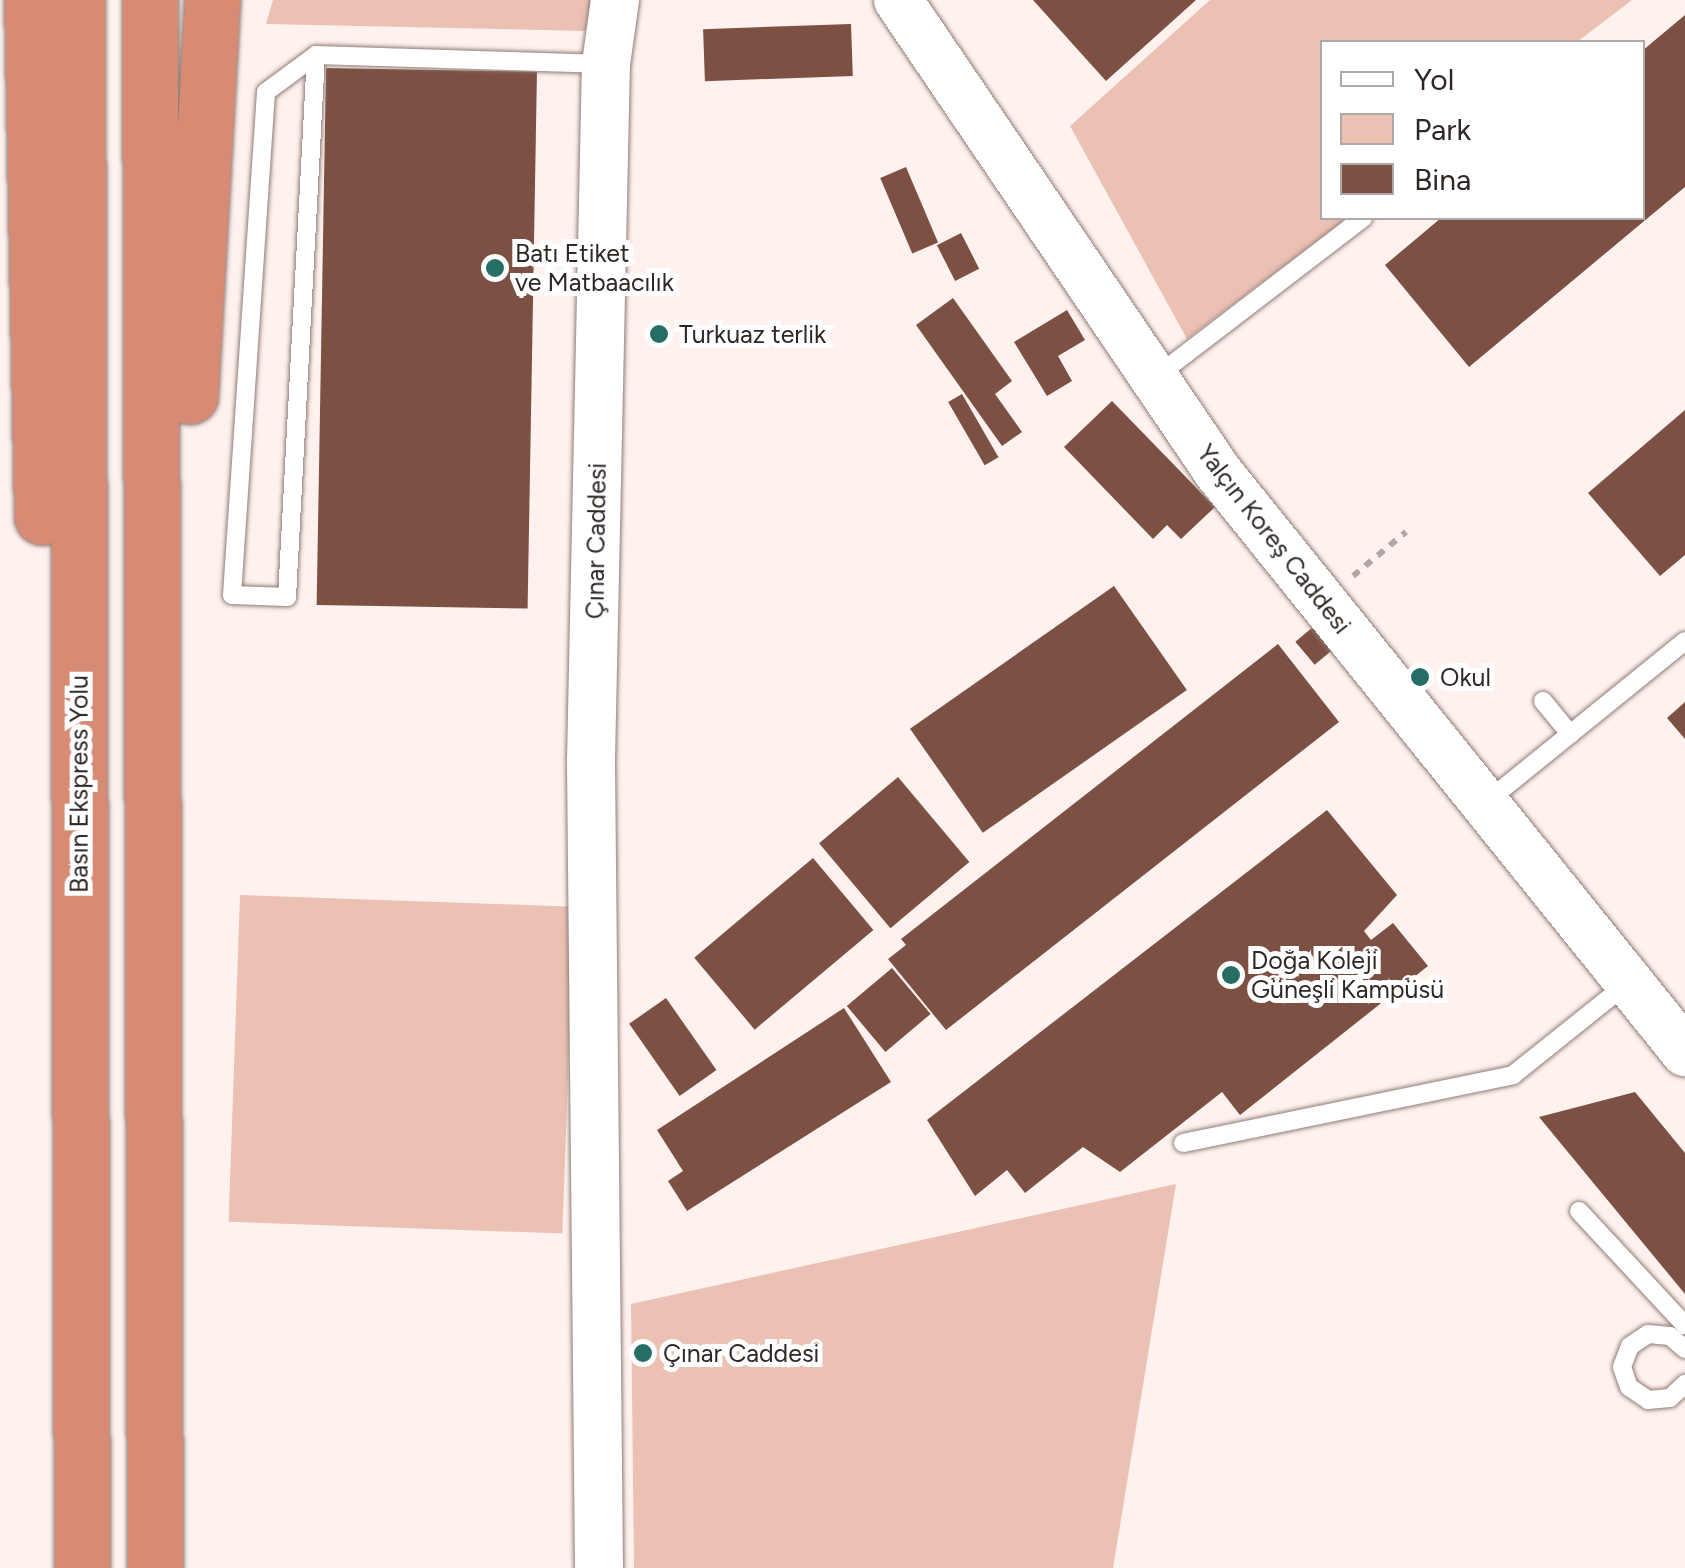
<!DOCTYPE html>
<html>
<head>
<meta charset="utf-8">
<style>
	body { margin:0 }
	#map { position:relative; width:1685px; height:1568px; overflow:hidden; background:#fff2ee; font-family:Figtree,sans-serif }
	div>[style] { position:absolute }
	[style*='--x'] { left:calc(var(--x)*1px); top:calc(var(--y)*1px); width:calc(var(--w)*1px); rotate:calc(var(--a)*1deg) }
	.green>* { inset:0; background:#ebc1b4; transform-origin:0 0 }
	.building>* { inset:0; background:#7c5042; transform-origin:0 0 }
	.path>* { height:6px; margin-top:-3px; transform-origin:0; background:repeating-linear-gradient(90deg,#b2a6a3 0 8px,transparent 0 16px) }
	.roads { filter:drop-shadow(0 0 2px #8f7c76) drop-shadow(0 0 2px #8f7c76) }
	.lane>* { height:18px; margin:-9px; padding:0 9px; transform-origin:9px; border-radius:9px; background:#fff }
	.secondary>* { height:48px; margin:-24px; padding:0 24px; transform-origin:24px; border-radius:24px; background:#fff }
	.highway>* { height:55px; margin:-27.5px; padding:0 27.5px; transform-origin:27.5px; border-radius:27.5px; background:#d88b74 }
	.dots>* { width:28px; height:28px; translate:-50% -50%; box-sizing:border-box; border:5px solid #fff; border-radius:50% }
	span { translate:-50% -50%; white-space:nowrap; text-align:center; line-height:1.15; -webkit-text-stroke:10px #fff; paint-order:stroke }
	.poi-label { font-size:25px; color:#2f2724 }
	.left { translate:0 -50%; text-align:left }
	.street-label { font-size:25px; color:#2f2724 }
	.legend { position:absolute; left:1320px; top:40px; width:325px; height:180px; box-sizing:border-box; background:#fff; border:2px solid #aca9a7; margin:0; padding:12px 18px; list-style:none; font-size:30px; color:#2f2724 }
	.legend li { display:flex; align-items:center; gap:20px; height:50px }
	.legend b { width:50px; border:2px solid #aca9a7 }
</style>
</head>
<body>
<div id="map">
	<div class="green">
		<i style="clip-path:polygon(273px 0,597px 0,586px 31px,266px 24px)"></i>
		<i style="clip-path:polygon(1210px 0,1632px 0,1577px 42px,1322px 42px,1322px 218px,1347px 218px,1187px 339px,1070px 126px)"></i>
		<i style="left:240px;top:895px;width:334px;height:327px;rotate:2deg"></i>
		<i style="clip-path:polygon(1176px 1184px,1113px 1568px,634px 1568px,631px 1304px)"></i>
	</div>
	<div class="building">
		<i style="clip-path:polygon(1033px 0,1196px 0,1106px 81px)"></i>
		<i style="clip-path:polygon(1685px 15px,1685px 187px,1469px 367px,1385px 265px,1441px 218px,1642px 218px,1642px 51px)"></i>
		<i style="left:851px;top:24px;width:52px;height:148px;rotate:88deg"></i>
		<i style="left:326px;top:68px;width:211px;height:537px;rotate:1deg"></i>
		<i style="left:906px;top:167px;width:82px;height:28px;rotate:67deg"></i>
		<i style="left:961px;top:233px;width:40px;height:27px;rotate:63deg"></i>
		<i style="clip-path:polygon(953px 298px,1012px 381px,995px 394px,1022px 432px,1002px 446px,916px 325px)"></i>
		<i style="clip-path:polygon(1067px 310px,1085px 340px,1058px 356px,1072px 381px,1047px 396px,1014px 342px)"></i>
		<i style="left:962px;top:394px;width:73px;height:16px;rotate:60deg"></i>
		<i style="clip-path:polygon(1112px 401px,1215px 507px,1181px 539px,1167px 525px,1153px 539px,1064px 447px)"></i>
		<i style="clip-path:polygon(1685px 410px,1685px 555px,1660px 576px,1588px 493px)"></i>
		<i style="left:1114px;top:586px;width:127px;height:249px;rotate:55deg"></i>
		<i style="left:1313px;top:627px;width:30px;height:23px;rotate:50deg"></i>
		<i style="clip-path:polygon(1278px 644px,1339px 722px,946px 1030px,888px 959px,906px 945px,901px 939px)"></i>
		<i style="clip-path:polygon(1685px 702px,1685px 739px,1667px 718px)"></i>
		<i style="left:898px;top:777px;width:111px;height:103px;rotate:50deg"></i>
		<i style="clip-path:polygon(1327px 810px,1397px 895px,1364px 931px,1371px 940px,1393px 923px,1428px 966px,1240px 1115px,1222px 1092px,1120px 1172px,1083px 1147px,1025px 1193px,1007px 1170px,975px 1196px,927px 1120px)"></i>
		<i style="left:813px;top:858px;width:94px;height:155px;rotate:50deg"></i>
		<i style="left:892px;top:968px;width:60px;height:59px;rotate:50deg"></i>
		<i style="left:666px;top:998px;width:88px;height:45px;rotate:55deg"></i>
		<i style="clip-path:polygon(844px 1008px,891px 1082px,687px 1211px,668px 1181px,683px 1171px,657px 1130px)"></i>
		<i style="clip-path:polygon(1635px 1092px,1685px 1153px,1685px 1294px,1539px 1117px)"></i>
	</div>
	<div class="path">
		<i style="--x:1353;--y:576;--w:69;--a:-39.7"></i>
	</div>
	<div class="roads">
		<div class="lane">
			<i style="--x:316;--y:55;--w:543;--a:93.06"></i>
			<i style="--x:287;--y:597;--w:55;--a:-177.9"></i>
			<i style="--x:232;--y:595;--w:504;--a:-86.13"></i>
			<i style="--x:266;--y:92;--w:62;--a:-36.5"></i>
			<i style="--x:316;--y:55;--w:290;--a:1.8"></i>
			<i style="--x:1157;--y:376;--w:260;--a:-37.5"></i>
			<i style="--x:1543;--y:701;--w:43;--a:50.7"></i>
			<i style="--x:1485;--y:803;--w:257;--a:-39"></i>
			<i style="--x:1183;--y:1143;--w:337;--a:-11.6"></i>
			<i style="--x:1513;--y:1075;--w:147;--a:-38.7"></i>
			<i style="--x:1579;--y:1211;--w:156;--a:47.1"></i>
			<i style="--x:1685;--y:1349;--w:20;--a:-139"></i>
			<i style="--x:1670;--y:1336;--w:22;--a:-175"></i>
			<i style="--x:1648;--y:1334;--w:22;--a:146"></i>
			<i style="--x:1630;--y:1346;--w:22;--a:111"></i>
			<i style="--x:1622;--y:1367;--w:21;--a:71"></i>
			<i style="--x:1629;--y:1387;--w:23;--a:34"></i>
			<i style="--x:1648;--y:1400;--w:22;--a:-5"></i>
			<i style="--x:1670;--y:1398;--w:21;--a:-43"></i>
		</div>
		<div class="secondary">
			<i style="--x:898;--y:0;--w:570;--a:55.86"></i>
			<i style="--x:1218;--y:472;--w:745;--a:51.16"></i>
			<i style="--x:599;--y:1568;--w:808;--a:-90.57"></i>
			<i style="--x:591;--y:760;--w:696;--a:-88.77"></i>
			<i style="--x:606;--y:64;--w:65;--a:-82"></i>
		</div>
		<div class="highway">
			<i style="--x:32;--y:0;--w:517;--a:88.89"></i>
			<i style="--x:77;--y:0;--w:1568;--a:89.82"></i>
			<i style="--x:150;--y:0;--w:1568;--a:89.82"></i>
			<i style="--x:190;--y:396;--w:397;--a:-86.8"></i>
		</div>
	</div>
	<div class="dots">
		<i style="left:495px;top:268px;background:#266e65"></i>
		<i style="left:659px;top:334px;background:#266e65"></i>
		<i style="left:1420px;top:677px;background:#266e65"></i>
		<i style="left:1231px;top:975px;background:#266e65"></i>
		<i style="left:643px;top:1353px;background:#266e65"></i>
	</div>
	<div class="poi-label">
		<span class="left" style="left:515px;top:268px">Batı Etiket<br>ve Matbaacılık</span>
		<span class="left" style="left:679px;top:334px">Turkuaz terlik</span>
		<span class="left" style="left:1440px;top:677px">Okul</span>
		<span class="left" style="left:1251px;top:975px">Doğa Koleji<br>Güneşli Kampüsü</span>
		<span class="left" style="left:663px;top:1353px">Çınar Caddesi</span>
	</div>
	<div class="street-label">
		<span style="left:1274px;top:539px;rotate:52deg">Yalçın Koreş Caddesi</span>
		<span style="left:596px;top:541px;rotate:-89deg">Çınar Caddesi</span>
		<span style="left:79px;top:784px;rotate:-90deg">Basın Ekspress Yolu</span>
	</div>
	<ul class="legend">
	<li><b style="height:12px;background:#fff"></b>Yol</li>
	<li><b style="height:28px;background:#ebc1b4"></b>Park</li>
	<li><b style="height:28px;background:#7c5042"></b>Bina</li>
	</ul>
</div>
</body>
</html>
